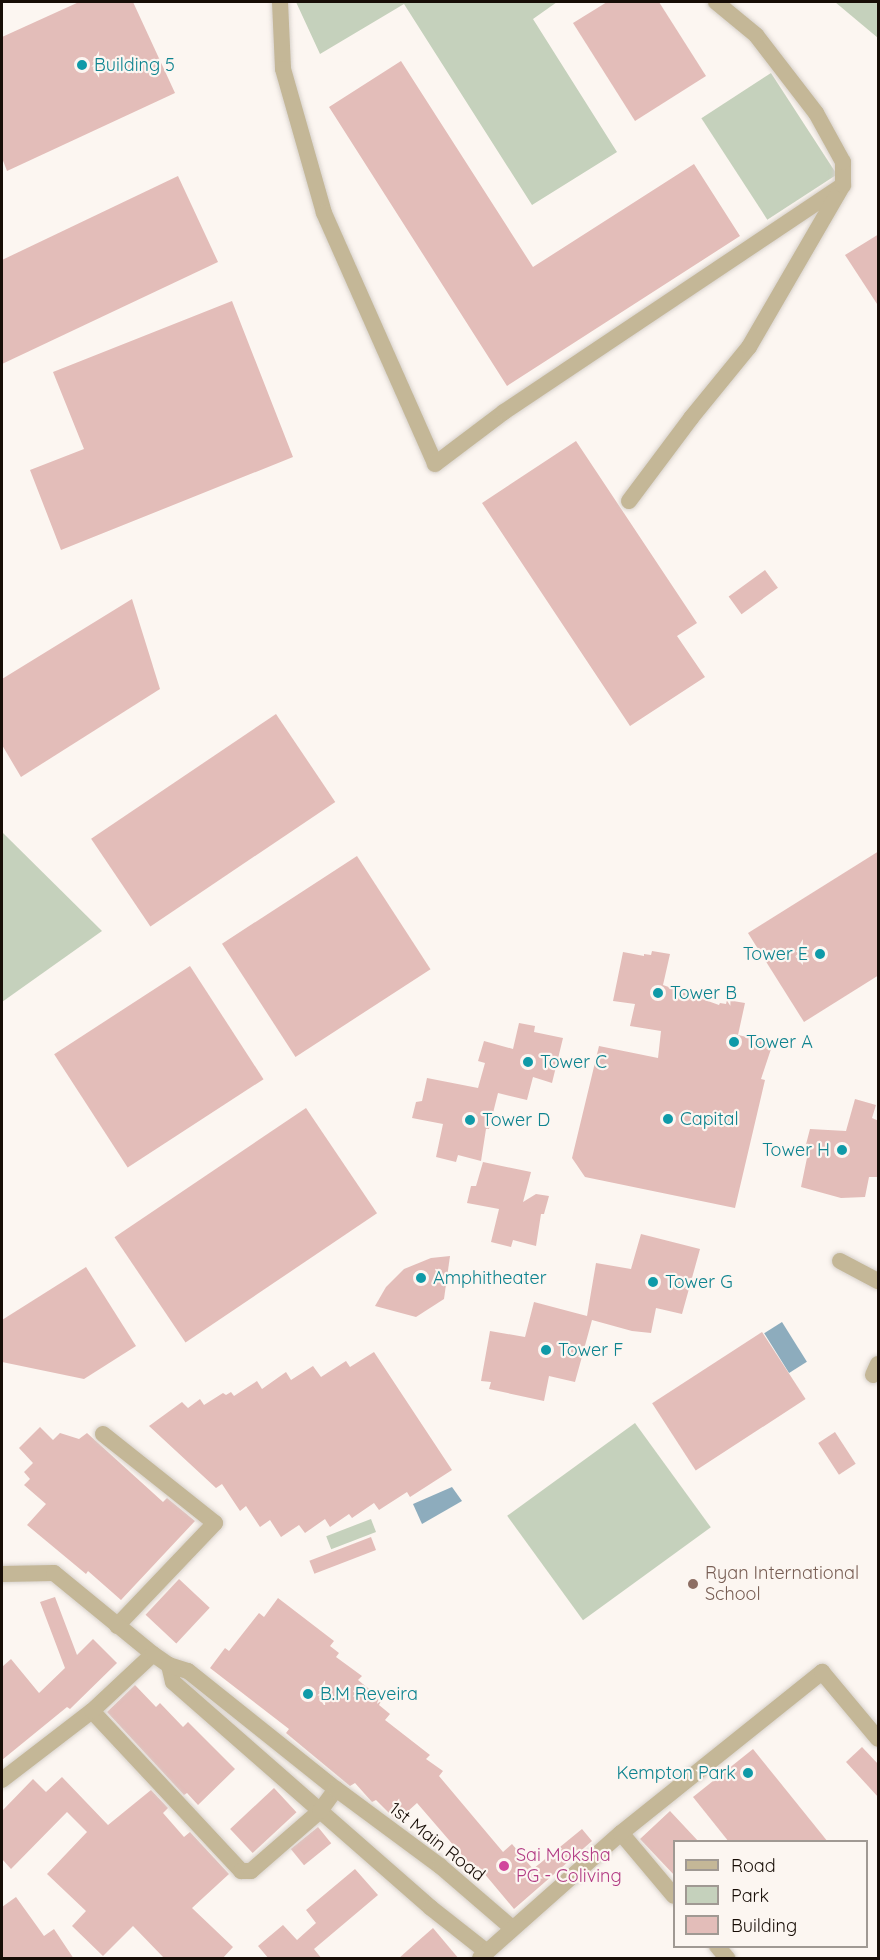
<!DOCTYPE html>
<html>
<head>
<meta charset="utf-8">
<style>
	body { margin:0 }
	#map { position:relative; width:880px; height:1960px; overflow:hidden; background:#fcf6f1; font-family:Quicksand,sans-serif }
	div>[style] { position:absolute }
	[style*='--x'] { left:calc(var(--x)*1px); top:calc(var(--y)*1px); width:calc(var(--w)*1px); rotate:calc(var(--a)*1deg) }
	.green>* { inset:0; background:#c5d1bc; transform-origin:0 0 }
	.water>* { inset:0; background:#8dacbd; transform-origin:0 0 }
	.building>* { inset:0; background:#e3bdb9; transform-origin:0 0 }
	.roads { filter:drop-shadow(0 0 2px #d7d1cb) drop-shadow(0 0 2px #d7d1cb) }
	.street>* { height:16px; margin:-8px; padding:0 8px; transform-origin:8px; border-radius:8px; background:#c4b797 }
	.dots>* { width:16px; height:16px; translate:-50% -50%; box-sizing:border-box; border:3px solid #fcf6f1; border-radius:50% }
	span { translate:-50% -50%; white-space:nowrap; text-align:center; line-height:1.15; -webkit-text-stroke:4.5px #fcf6f1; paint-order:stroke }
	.culture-label { font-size:18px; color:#0d838f }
	.left { translate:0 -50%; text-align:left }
	.right { translate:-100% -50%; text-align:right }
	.education-label { font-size:18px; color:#785e54 }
	.street-label { font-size:18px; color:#170d06 }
	.hotel-label { font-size:18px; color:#b23c85 }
	.frame { position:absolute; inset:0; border:3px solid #170d06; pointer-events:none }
	.legend { position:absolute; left:673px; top:1840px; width:195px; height:108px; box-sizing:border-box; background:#fcf6f1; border:2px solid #a09993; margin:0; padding:8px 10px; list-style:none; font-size:18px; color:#170d06 }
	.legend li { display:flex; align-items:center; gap:12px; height:30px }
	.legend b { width:30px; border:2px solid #a09993 }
</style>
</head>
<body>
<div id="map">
	<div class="green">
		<i style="clip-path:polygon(296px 2px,557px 2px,533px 19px,617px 152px,532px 205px,404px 4px,320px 54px)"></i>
		<i style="clip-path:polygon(835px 2px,878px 2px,878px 38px)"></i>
		<i style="left:771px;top:73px;width:121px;height:83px;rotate:57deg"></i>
		<i style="clip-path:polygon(2px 832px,102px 931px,2px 1002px)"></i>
		<i style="left:635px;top:1423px;width:129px;height:158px;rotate:54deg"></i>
		<i style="left:371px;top:1519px;width:14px;height:48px;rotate:69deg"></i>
	</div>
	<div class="water">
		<i style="left:782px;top:1322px;width:47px;height:21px;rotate:58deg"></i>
		<i style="clip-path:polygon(452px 1487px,462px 1501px,422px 1524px,413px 1504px)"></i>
	</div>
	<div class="building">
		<i style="clip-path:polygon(79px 2px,133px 2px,175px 93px,7px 171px,2px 158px,2px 37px)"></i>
		<i style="clip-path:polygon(607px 2px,659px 2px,706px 76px,635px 121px,573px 23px)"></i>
		<i style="clip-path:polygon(401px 61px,533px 267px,694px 164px,740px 236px,507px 386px,329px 107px)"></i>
		<i style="clip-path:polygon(178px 176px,218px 262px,2px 364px,2px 260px)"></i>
		<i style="clip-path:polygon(879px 234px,879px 307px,845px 255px)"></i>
		<i style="clip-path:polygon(232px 301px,293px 457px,61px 550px,30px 470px,84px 449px,53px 372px)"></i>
		<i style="clip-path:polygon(576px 441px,697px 623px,677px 636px,705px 677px,630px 726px,482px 503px)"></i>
		<i style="left:765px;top:570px;width:22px;height:45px;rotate:54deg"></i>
		<i style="clip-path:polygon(132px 599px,160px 689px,21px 777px,2px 745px,2px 679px)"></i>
		<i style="left:276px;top:714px;width:106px;height:223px;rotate:56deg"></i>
		<i style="clip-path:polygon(879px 851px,879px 975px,804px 1022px,748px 933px)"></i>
		<i style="left:357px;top:856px;width:135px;height:161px;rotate:57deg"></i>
		<i style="clip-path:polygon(652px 951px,670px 954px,663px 985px,719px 1005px,720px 1003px,726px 1004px,727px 1000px,745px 1003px,738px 1035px,773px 1043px,761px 1079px,765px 1080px,735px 1208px,585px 1177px,572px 1158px,599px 1046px,658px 1058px,661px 1031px,630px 1026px,635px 1004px,613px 1001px,623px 952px,644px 956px,644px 954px,651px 955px)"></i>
		<i style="left:190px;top:966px;width:135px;height:162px;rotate:57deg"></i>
		<i style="clip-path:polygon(519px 1023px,535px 1026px,534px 1032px,563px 1038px,552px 1083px,533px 1077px,527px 1100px,498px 1093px,489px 1129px,486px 1129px,481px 1161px,458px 1155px,456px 1162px,436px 1157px,443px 1124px,412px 1118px,416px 1102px,422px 1101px,427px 1078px,478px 1088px,485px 1063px,478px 1061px,484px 1041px,513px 1049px)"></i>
		<i style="clip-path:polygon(855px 1099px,876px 1105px,872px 1118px,879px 1121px,879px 1177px,869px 1177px,865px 1197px,841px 1198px,801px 1187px,808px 1153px,804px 1152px,810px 1129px,846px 1131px)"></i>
		<i style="left:306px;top:1108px;width:127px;height:231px;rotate:56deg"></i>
		<i style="clip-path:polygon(483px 1162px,531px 1172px,523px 1202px,536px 1194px,549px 1196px,544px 1214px,541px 1214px,536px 1246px,513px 1240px,511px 1247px,491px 1242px,499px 1209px,467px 1203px,471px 1186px,476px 1186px)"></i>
		<i style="clip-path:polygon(641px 1234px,700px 1249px,682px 1314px,656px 1308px,651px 1333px,632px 1331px,592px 1320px,575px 1382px,549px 1376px,544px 1401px,489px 1389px,491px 1382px,481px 1381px,490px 1331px,525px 1337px,534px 1302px,587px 1316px,596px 1263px,631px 1269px)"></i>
		<i style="clip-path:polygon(450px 1256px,444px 1299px,416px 1317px,375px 1306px,386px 1287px,404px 1269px,431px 1258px)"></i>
		<i style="clip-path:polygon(86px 1267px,136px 1346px,84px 1379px,2px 1362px,2px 1320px)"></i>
		<i style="left:762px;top:1332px;width:80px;height:131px;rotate:57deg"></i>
		<i style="clip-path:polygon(374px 1352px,452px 1470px,410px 1497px,407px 1492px,379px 1510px,374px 1503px,352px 1518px,349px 1514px,330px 1527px,325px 1519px,305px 1533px,299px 1525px,281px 1537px,270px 1520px,260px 1527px,246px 1506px,240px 1511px,222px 1484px,216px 1488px,149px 1426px,182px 1402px,188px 1408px,200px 1399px,204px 1405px,223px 1393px,226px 1395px,231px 1392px,234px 1396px,257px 1381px,262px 1389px,286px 1372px,291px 1380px,313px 1366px,321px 1377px,346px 1361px,350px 1367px)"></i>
		<i style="clip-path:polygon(40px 1427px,53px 1440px,60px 1433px,79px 1439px,87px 1433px,163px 1502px,167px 1498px,195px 1521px,121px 1600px,88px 1571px,86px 1574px,27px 1525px,46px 1504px,24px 1485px,30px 1479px,24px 1472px,33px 1463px,19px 1448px)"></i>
		<i style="left:835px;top:1432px;width:38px;height:20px;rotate:57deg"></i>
		<i style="left:371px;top:1537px;width:14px;height:66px;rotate:69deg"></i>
		<i style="left:179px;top:1579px;width:42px;height:49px;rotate:43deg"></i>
		<i style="clip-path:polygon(55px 1597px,77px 1655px,93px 1639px,117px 1663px,70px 1709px,67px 1707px,2px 1760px,2px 1667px,11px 1659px,39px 1693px,65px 1668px,40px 1602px)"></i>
		<i style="clip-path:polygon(278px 1598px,334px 1641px,330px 1646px,339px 1653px,336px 1657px,362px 1676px,358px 1680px,374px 1693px,373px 1695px,381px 1701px,379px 1705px,390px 1714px,385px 1720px,430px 1755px,426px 1759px,443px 1771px,439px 1776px,503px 1852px,512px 1844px,533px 1869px,582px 1829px,592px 1841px,514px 1909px,478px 1866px,474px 1869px,417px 1803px,397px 1821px,376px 1800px,372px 1802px,355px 1783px,350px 1786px,286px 1733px,289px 1729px,210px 1668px,225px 1648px,229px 1651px,259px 1613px,264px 1617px)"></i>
		<i style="clip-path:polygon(135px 1685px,156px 1707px,160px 1703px,183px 1727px,188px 1722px,235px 1769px,198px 1805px,187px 1793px,184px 1795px,107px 1712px)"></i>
		<i style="clip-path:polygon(862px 1747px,879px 1765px,879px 1798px,846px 1762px)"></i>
		<i style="clip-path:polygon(753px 1749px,828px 1842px,729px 1842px,693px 1797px)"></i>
		<i style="clip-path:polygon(62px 1777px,108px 1825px,151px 1790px,168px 1808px,163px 1813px,184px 1837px,190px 1832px,229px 1874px,192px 1908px,233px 1947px,222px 1959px,165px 1959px,133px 1926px,103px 1956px,72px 1926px,86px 1911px,47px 1874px,87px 1832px,67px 1812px,11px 1869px,2px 1859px,2px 1811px,33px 1779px,46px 1792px)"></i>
		<i style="left:274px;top:1788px;width:33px;height:60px;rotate:47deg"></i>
		<i style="clip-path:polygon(670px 1811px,699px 1842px,675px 1842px,675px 1876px,640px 1839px)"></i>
		<i style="left:318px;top:1827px;width:21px;height:35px;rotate:51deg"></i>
		<i style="clip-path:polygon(355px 1869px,378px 1895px,314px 1949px,322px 1959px,269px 1959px,258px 1946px,283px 1925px,297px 1940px,316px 1923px,306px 1910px)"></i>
		<i style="clip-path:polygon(16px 1897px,44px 1936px,54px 1929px,74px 1959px,2px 1959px,2px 1907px)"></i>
		<i style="clip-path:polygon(433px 1928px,459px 1959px,398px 1959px,417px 1942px)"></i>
	</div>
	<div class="roads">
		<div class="street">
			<i style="--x:280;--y:2;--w:67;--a:87.4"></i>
			<i style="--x:283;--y:69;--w:150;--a:74.1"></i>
			<i style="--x:324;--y:213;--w:274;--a:66.1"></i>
			<i style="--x:435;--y:464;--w:86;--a:-37"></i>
			<i style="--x:504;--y:412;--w:408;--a:-33.8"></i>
			<i style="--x:629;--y:501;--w:104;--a:-53.2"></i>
			<i style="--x:691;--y:418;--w:92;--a:-50.8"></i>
			<i style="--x:749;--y:347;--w:187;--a:-59.9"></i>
			<i style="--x:843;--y:185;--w:23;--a:-90"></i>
			<i style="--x:843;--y:162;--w:56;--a:-118.9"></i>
			<i style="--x:816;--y:113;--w:98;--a:-127.6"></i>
			<i style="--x:756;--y:35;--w:52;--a:-140.5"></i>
			<i style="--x:840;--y:1261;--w:43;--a:27.8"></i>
			<i style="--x:873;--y:1375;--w:12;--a:-66"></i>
			<i style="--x:103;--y:1434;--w:143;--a:38.5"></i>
			<i style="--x:215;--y:1523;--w:142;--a:133.6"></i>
			<i style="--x:2;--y:1574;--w:52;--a:-1.1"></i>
			<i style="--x:54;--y:1573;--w:128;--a:39.3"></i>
			<i style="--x:169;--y:1665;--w:17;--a:77"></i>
			<i style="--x:173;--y:1682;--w:343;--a:41.2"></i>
			<i style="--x:431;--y:1908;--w:71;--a:38.2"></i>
			<i style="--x:92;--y:1711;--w:219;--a:47"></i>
			<i style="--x:241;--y:1871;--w:10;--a:0"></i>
			<i style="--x:251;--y:1871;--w:91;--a:-41"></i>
			<i style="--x:320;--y:1811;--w:27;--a:-54"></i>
			<i style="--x:2;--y:1780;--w:113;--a:-37.5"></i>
			<i style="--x:92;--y:1711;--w:83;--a:-43.1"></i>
			<i style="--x:153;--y:1654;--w:19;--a:35"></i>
			<i style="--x:169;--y:1665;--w:20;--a:18"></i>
			<i style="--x:188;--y:1671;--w:189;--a:38.6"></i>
			<i style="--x:336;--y:1789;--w:129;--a:36.5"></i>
			<i style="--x:440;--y:1866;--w:95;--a:40.7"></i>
			<i style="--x:621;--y:1833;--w:82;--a:49.9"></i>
			<i style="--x:717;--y:1946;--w:16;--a:50"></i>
			<i style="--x:480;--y:1958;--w:188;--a:-41.6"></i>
			<i style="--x:621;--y:1833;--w:258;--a:-38.7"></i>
			<i style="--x:822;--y:1672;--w:87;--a:50.1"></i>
		</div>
	</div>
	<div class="dots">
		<i style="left:82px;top:65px;background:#0f9aa8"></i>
		<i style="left:820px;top:954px;background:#0f9aa8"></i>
		<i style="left:658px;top:993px;background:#0f9aa8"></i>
		<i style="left:734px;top:1042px;background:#0f9aa8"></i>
		<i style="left:528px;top:1062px;background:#0f9aa8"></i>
		<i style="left:668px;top:1119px;background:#0f9aa8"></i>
		<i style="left:470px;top:1120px;background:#0f9aa8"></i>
		<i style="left:842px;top:1150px;background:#0f9aa8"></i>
		<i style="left:421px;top:1278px;background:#0f9aa8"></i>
		<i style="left:653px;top:1282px;background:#0f9aa8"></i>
		<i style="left:546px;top:1350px;background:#0f9aa8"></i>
		<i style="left:693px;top:1584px;background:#8d6e63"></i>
		<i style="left:308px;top:1694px;background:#0f9aa8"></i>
		<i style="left:748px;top:1773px;background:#0f9aa8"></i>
		<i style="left:504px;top:1866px;background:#d1479c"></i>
	</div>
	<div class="culture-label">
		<span class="left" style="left:94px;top:65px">Building 5</span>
		<span class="right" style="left:808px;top:954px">Tower E</span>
		<span class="left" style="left:670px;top:993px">Tower B</span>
		<span class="left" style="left:746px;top:1042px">Tower A</span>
		<span class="left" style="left:540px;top:1062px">Tower C</span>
		<span class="left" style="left:680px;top:1119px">Capital</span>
		<span class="left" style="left:482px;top:1120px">Tower D</span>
		<span class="right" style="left:830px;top:1150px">Tower H</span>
		<span class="left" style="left:433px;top:1278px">Amphitheater</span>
		<span class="left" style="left:665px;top:1282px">Tower G</span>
		<span class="left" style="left:558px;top:1350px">Tower F</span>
		<span class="left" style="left:320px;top:1694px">B.M Reveira</span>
		<span class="right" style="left:736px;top:1773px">Kempton Park</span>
	</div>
	<div class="education-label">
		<span class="left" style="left:705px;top:1584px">Ryan International<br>School</span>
	</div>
	<div class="street-label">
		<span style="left:437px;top:1842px;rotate:38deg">1st Main Road</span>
	</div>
	<div class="hotel-label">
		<span class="left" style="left:516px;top:1866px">Sai Moksha<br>PG - Coliving</span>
	</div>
	<div class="frame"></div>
	<ul class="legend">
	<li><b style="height:8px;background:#c4b797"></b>Road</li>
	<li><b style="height:16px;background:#c5d1bc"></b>Park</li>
	<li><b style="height:16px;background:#e3bdb9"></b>Building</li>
	</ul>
</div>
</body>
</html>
